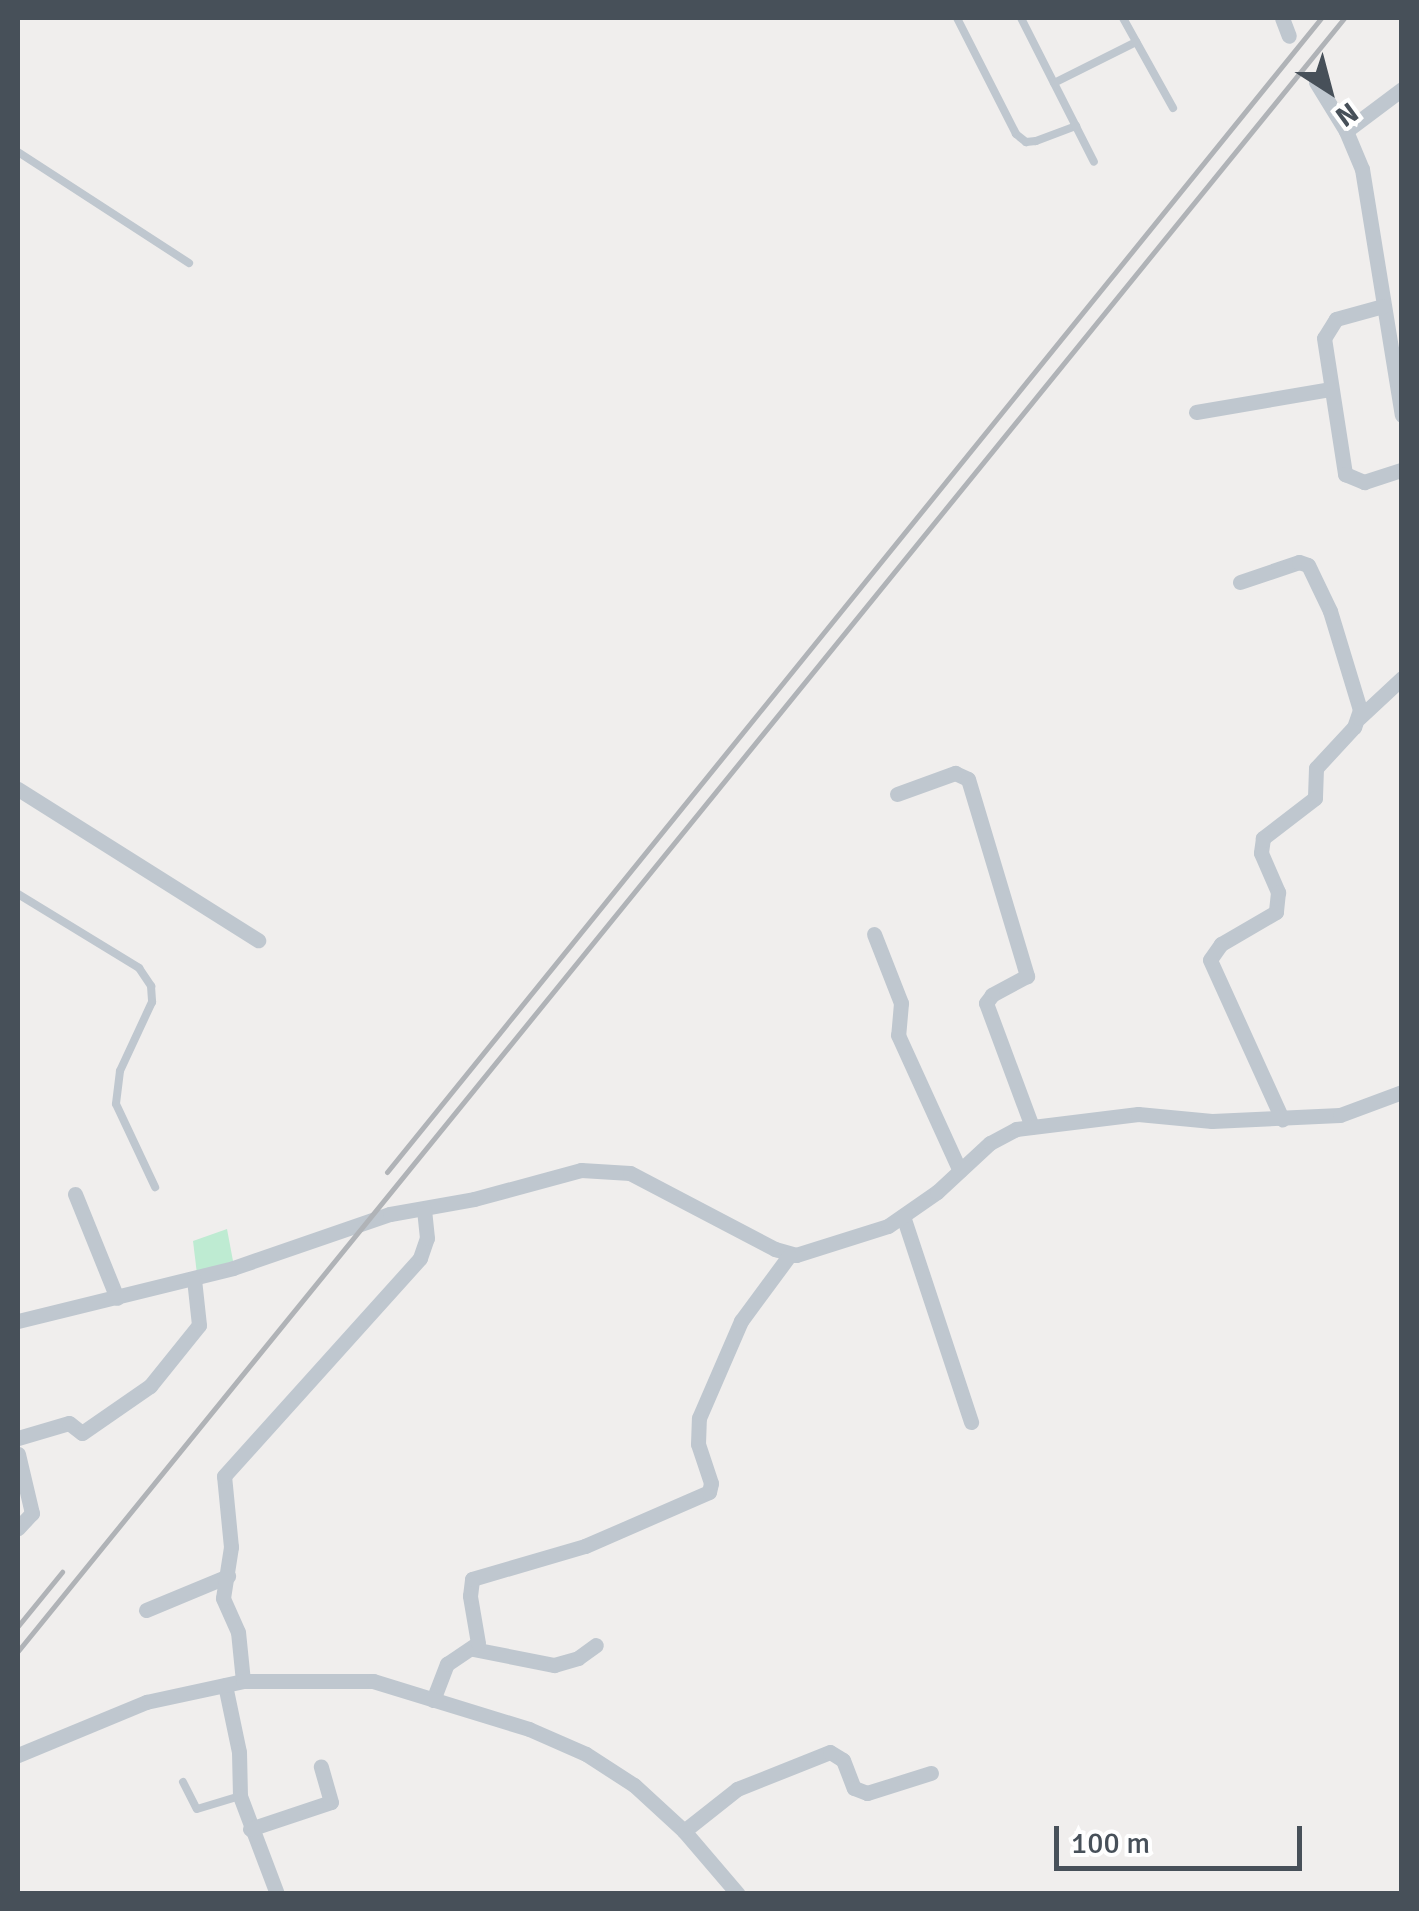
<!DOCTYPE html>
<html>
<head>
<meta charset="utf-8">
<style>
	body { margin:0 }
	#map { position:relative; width:1419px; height:1911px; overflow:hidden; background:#f0eeed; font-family:Signika,sans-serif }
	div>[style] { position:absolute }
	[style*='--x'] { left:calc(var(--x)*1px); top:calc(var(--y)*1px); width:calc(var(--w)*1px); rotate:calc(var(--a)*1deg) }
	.green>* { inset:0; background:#beebd2 }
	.lane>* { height:8px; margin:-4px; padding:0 4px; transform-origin:4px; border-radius:4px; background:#bfc7cf }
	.street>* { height:15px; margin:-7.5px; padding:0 7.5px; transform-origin:7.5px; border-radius:7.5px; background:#bfc7cf }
	.rail>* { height:5px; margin:-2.5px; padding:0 2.5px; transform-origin:2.5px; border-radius:2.5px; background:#b0b3b7 }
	span { translate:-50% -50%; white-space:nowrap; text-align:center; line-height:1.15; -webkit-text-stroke:8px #fff; paint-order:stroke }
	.frame { position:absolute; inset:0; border:20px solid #475059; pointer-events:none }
	.north { position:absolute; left:1279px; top:40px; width:100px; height:100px; -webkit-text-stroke:8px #fff; paint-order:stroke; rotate:144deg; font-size:28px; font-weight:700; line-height:40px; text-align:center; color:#475059 }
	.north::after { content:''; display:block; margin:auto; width:35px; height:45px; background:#475059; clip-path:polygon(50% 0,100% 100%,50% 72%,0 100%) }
	.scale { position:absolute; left:1054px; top:1826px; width:248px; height:45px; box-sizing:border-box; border:5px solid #475059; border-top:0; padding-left:12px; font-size:30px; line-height:35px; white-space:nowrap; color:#475059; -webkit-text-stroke:8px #fff; paint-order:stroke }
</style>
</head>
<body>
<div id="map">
	<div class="green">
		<i style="clip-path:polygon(227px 1229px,233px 1261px,197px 1274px,193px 1241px)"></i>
	</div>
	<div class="lane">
		<i style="--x:957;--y:18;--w:130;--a:63"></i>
		<i style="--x:1016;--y:134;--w:13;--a:39"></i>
		<i style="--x:1026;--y:142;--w:10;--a:-6"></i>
		<i style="--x:1036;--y:141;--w:43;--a:-20.6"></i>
		<i style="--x:1021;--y:18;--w:161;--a:63.1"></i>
		<i style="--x:1123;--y:18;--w:103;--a:60.9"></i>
		<i style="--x:1054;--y:83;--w:92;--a:-26.6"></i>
		<i style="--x:18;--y:152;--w:204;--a:33"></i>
		<i style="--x:18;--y:894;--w:142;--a:31.4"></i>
		<i style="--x:139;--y:968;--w:22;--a:56"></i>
		<i style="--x:151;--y:986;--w:16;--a:86"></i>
		<i style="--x:152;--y:1002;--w:76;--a:114.9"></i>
		<i style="--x:120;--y:1071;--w:33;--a:97"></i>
		<i style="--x:116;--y:1104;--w:92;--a:64.8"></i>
		<i style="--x:183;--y:1782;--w:30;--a:63"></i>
		<i style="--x:197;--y:1809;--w:45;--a:-16.8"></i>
	</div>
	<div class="street">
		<i style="--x:1282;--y:18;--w:19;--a:69"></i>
		<i style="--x:1316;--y:82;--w:57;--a:58.5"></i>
		<i style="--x:1346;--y:131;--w:41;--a:67.2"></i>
		<i style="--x:1362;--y:169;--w:249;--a:80.8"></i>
		<i style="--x:1346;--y:131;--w:70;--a:-36.9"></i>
		<i style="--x:1383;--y:306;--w:49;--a:164.5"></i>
		<i style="--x:1336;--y:319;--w:22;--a:122"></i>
		<i style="--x:1324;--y:338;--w:138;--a:81.2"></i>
		<i style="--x:1345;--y:474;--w:21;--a:23"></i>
		<i style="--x:1364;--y:482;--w:40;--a:-18"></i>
		<i style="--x:1196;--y:412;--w:137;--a:-9.7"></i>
		<i style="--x:1240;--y:582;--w:62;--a:-18.7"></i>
		<i style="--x:1299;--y:562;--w:9;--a:18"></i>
		<i style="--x:1308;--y:565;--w:51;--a:64.4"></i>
		<i style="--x:1330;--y:611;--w:103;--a:73.1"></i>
		<i style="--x:1360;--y:710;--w:18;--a:109"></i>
		<i style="--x:1354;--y:727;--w:56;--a:132.8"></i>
		<i style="--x:1316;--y:768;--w:30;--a:92"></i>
		<i style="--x:1315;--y:798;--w:66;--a:142.4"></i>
		<i style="--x:1263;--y:838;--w:15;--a:98"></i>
		<i style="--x:1261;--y:853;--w:43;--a:66.4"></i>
		<i style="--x:1278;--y:892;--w:20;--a:96"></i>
		<i style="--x:1276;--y:912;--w:64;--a:149.8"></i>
		<i style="--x:1221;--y:944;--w:19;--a:125"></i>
		<i style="--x:1210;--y:960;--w:175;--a:65.6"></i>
		<i style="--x:1359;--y:718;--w:59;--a:-42.9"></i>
		<i style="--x:18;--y:789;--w:284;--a:32.2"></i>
		<i style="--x:897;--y:794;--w:62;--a:-19.9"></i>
		<i style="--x:955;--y:773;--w:14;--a:25"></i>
		<i style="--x:968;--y:779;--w:206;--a:73.3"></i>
		<i style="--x:1027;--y:976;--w:40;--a:152"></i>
		<i style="--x:992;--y:995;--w:10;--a:127"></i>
		<i style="--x:986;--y:1003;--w:132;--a:69.6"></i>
		<i style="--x:874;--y:934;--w:74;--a:68.6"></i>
		<i style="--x:901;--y:1003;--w:32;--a:95"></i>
		<i style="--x:898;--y:1035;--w:149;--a:65.5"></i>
		<i style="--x:75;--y:1194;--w:112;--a:68"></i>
		<i style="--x:903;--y:1216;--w:217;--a:71.7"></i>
		<i style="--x:18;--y:1321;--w:221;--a:-13.8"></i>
		<i style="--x:233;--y:1268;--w:166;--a:-19"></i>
		<i style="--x:390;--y:1214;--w:85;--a:-10.1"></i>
		<i style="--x:474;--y:1199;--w:111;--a:-15.2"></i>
		<i style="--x:581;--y:1170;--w:49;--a:3.5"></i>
		<i style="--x:630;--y:1173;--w:164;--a:27.7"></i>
		<i style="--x:775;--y:1249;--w:22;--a:16"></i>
		<i style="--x:796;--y:1255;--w:96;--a:-17.5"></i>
		<i style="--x:888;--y:1226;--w:60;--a:-34.8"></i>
		<i style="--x:937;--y:1192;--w:72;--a:-42.8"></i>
		<i style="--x:990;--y:1143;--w:30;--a:-28"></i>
		<i style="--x:1016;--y:1129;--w:123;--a:-7"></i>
		<i style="--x:1138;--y:1114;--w:74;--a:5.4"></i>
		<i style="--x:1212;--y:1121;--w:128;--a:-2.7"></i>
		<i style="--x:1340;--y:1115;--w:66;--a:-20.4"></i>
		<i style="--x:18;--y:1438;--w:53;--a:-16.4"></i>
		<i style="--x:69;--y:1423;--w:16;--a:38"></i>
		<i style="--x:82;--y:1433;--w:83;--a:-34.7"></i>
		<i style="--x:150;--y:1386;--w:78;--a:-51.2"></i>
		<i style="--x:199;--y:1325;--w:46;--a:-96.2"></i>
		<i style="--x:18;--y:1454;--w:61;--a:76.7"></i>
		<i style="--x:32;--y:1513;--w:21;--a:133"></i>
		<i style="--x:146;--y:1610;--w:89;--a:-22.5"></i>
		<i style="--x:473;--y:1649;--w:83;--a:11.2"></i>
		<i style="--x:554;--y:1665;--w:25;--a:-16"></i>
		<i style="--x:578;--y:1658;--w:22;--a:-36"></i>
		<i style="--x:243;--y:1681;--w:49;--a:-95.8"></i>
		<i style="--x:238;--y:1632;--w:37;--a:-114"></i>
		<i style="--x:223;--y:1598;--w:52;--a:-81.1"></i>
		<i style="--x:231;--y:1547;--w:71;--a:-95.6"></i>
		<i style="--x:224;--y:1476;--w:293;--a:-48"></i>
		<i style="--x:420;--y:1258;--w:21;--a:-71"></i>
		<i style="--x:427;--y:1238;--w:29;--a:-96"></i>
		<i style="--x:225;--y:1685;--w:68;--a:78.2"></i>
		<i style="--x:239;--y:1752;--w:44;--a:88.7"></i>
		<i style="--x:240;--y:1796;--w:105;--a:69.3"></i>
		<i style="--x:433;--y:1700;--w:39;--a:-69"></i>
		<i style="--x:447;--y:1664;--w:37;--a:-34"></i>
		<i style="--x:478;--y:1643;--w:48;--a:-99.7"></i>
		<i style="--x:470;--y:1596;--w:17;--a:-83"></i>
		<i style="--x:472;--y:1579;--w:118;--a:-16.3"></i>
		<i style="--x:585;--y:1546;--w:135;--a:-23.5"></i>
		<i style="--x:709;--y:1492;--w:9;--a:-77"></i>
		<i style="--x:711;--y:1483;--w:41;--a:-108.4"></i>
		<i style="--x:698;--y:1444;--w:26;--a:-88"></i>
		<i style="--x:699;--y:1418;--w:106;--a:-66.6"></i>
		<i style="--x:741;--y:1321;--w:81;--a:-53.6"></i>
		<i style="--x:18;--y:1755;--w:139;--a:-22.5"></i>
		<i style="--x:146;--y:1702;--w:99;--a:-12.2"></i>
		<i style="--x:243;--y:1681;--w:130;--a:0"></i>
		<i style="--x:373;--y:1681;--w:163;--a:17.1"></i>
		<i style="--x:529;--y:1729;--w:62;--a:23.7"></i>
		<i style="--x:586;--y:1754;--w:57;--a:32.9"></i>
		<i style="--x:634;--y:1785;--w:68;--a:42.6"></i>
		<i style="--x:684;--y:1831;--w:83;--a:49.4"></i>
		<i style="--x:250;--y:1829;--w:85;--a:-18.4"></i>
		<i style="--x:331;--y:1802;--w:37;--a:-106"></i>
		<i style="--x:684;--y:1831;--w:68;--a:-38.4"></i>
		<i style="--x:737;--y:1789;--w:100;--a:-21.7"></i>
		<i style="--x:830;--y:1752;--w:15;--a:32"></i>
		<i style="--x:843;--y:1760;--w:30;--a:69"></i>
		<i style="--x:854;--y:1788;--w:14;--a:21"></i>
		<i style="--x:867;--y:1793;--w:67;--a:-17.4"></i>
	</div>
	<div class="rail">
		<i style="--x:387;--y:1172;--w:1485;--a:-51.01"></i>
		<i style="--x:18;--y:1626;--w:70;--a:-50.8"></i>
		<i style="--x:18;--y:1651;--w:2104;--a:-50.92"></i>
	</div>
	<div class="frame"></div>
	<div class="north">N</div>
	<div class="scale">100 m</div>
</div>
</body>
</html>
